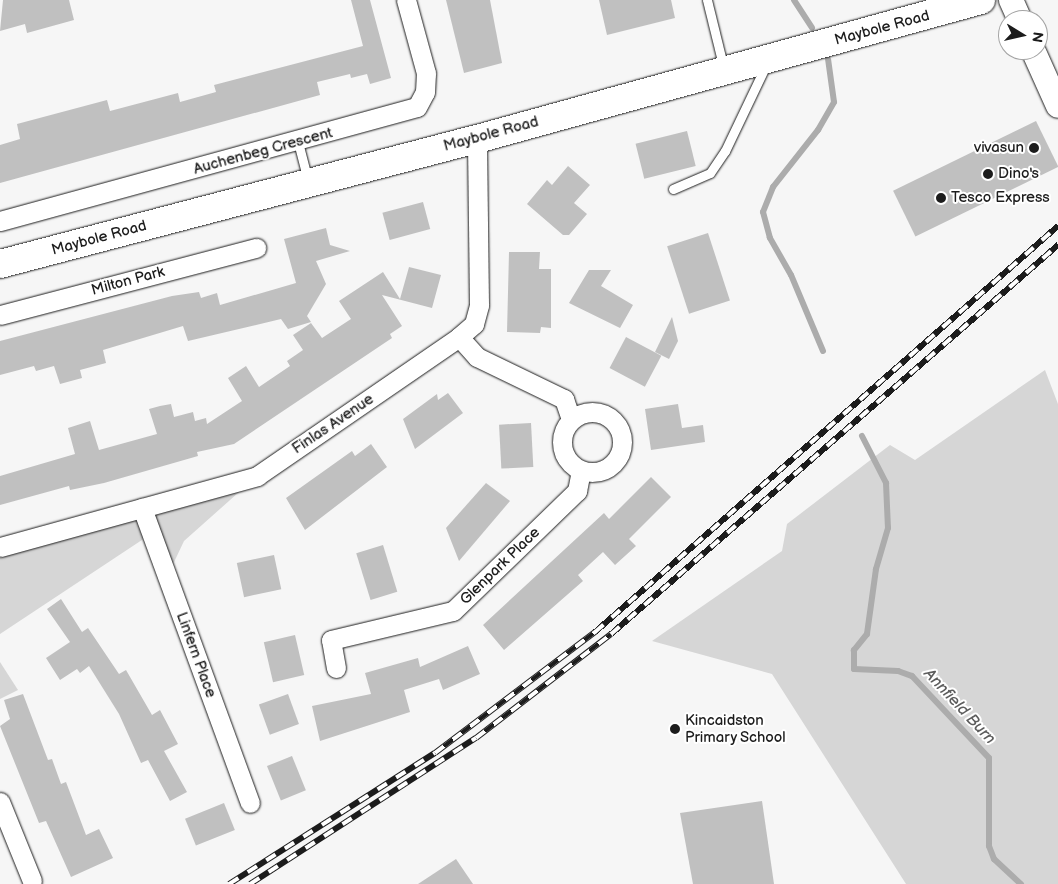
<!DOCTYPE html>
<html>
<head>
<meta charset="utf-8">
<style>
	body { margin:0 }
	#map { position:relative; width:1058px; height:884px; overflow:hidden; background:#f6f6f6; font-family:"Balsamiq Sans",sans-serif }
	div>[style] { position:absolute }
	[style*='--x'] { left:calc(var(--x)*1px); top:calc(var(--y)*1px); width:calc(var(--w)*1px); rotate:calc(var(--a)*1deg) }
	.green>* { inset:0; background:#d6d6d6 }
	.stream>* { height:6px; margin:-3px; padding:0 3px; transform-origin:3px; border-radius:3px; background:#acacac }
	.building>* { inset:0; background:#c0c0c0; transform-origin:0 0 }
	.roads { filter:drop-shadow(0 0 1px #1c1c1c) drop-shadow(0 0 1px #1c1c1c) }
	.service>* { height:9px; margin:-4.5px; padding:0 4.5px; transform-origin:4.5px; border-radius:4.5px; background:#fff }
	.minor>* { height:19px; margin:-9.5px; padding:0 9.5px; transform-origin:9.5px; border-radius:9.5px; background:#fff }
	.minor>.ring { margin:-9.5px; padding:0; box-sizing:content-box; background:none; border:19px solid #fff; border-radius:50% }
	.tertiary>* { height:24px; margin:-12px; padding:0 12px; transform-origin:12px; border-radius:12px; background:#fff }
	.primary>* { height:28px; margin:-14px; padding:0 14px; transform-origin:14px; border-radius:14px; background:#fff }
	.rail>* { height:5.5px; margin-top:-2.75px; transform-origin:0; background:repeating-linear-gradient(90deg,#fff 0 11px,#1c1c1c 0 22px); box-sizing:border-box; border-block:1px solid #1c1c1c }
	.dots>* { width:14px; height:14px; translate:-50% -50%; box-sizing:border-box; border:2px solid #fff; border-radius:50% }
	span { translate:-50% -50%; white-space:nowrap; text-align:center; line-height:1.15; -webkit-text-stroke:4px #fff; paint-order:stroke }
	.street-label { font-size:15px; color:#1c1c1c }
	.poi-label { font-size:15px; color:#1c1c1c }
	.right { translate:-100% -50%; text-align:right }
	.left { translate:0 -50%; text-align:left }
	.water-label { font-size:16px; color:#5d5d5d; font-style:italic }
	.north { position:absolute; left:998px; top:10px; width:50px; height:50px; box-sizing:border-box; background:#fff; border:1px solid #a4a4a4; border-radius:50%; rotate:99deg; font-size:14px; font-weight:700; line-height:20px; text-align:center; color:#1c1c1c }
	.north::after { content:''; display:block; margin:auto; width:18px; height:22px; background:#1c1c1c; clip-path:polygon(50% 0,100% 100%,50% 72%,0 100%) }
</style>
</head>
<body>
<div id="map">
	<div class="green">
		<i style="clip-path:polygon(1045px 370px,1058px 404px,1058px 884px,906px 884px,772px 674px,652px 641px,782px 551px,787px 524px,890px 445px,915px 460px)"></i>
		<i style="clip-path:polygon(257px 476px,184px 541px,167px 577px,151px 534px,0 634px,0 547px)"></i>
		<i style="clip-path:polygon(0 662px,18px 690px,0 699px)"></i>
	</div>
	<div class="stream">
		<i style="--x:794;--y:0;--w:33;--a:57"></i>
		<i style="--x:823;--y:351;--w:82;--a:-112.8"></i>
		<i style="--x:791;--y:275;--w:43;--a:-119.6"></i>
		<i style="--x:770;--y:238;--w:27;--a:-105"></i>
		<i style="--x:763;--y:212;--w:27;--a:-68"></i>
		<i style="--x:773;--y:187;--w:73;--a:-51.7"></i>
		<i style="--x:818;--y:130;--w:32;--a:-60"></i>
		<i style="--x:834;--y:102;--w:43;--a:-97.9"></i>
		<i style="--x:862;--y:436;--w:53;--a:62.9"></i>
		<i style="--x:886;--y:483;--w:45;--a:87.5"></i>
		<i style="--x:888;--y:528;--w:43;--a:106.3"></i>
		<i style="--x:876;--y:569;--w:66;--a:97.9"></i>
		<i style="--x:867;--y:634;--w:21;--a:129"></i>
		<i style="--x:854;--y:650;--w:19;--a:90"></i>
		<i style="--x:854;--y:669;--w:44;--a:2.6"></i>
		<i style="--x:898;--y:671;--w:15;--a:20"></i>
		<i style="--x:912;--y:676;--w:112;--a:46.8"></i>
		<i style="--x:989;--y:758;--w:88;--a:90"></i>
		<i style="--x:989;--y:846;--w:14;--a:69"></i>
		<i style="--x:994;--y:859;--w:37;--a:43"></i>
	</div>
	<div class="building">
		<i style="clip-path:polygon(3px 0,69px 0,74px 20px,27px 33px,25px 24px,0 31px)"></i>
		<i style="clip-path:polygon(351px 0,370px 0,391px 78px,370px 84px,367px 74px,351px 78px,350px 74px,317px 82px,320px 95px,0 183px,0 145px,20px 139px,17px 124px,107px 100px,110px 111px,178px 93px,180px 102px,216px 92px,214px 85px,363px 46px)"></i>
		<i style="clip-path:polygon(446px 0,490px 0,502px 63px,464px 73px)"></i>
		<i style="clip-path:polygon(599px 0,671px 0,675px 18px,607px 35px)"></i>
		<i style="left:1036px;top:121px;width:51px;height:159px;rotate:64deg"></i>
		<i style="left:687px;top:131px;width:36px;height:53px;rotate:76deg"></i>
		<i style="clip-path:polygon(568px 166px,590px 185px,574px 203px,587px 214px,569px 235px,563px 235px,527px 204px,547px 180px,552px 185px)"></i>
		<i style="left:423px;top:202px;width:28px;height:42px;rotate:75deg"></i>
		<i style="clip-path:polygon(326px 228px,330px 245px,350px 251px,316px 261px,326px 284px,307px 316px,311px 322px,288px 329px,281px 319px,188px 341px,183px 326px,103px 350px,106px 363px,80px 370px,82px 378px,60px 384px,54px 366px,36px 371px,34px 366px,0 375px,0 341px,172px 296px,199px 292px,201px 298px,217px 293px,220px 305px,296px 283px,284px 239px)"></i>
		<i style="left:708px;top:233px;width:71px;height:43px;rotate:72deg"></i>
		<i style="clip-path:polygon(509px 252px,540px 252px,539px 269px,551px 269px,551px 328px,541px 327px,540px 333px,507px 332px)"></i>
		<i style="clip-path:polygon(409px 267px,441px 275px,432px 308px,382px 295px,402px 326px,390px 334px,392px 338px,234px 444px,197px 452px,198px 456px,104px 483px,70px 490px,69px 486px,0 505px,0 476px,75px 454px,68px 428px,90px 421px,99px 450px,157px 434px,149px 409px,160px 406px,171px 404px,174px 417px,193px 412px,195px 421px,206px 418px,207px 424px,242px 401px,228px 378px,246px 366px,259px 387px,290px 366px,287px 361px,303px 350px,293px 335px,311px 323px,322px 338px,351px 319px,339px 301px,383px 272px,400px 299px)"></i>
		<i style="clip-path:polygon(589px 270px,611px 270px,601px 286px,633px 305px,620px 328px,569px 303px)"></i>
		<i style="clip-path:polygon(672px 317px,678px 341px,669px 359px,655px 352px)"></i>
		<i style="left:626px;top:337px;width:40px;height:35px;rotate:28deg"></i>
		<i style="clip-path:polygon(448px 393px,463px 413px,415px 449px,403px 419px,437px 394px,438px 400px)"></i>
		<i style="clip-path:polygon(678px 404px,682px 428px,703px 425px,705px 442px,651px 450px,645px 409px)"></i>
		<i style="left:531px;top:423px;width:44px;height:32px;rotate:87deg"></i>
		<i style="clip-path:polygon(371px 444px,387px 467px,305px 530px,286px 498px,352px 451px,355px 456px)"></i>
		<i style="clip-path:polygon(651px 477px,671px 497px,629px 539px,636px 546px,615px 565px,603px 552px,578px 575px,583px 581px,504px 650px,483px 625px,604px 513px,609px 519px)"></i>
		<i style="clip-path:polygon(486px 483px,510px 501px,459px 561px,446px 528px)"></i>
		<i style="left:383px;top:545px;width:49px;height:28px;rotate:73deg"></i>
		<i style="left:274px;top:555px;width:35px;height:38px;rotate:78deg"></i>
		<i style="clip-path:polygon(61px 599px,82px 632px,88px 628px,119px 674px,126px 670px,152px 715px,160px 710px,178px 744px,164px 751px,187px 792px,170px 801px,148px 760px,141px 763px,119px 714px,89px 666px,80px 673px,77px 669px,60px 680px,46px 658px,70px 642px,47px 609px)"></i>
		<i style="left:295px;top:635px;width:41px;height:32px;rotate:77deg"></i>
		<i style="clip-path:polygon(468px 646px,480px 674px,443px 690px,439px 679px,404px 690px,410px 712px,320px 741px,312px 706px,371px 694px,365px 673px,418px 658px,420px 667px)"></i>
		<i style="clip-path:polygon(23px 694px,48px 760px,52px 759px,61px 784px,66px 782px,86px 835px,99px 829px,113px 858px,71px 877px,46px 821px,39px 823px,0 726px,10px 719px,4px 700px)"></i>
		<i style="left:288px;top:694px;width:32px;height:31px;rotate:70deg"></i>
		<i style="left:292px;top:756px;width:37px;height:27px;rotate:68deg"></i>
		<i style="clip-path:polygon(762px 801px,774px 884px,693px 884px,680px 813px)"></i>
		<i style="left:224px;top:803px;width:29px;height:42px;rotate:68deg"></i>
		<i style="clip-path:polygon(456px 859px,473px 884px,418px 884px)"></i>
	</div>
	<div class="roads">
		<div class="service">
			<i style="--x:707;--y:0;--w:71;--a:76.2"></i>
			<i style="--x:298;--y:142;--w:40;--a:75.6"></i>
			<i style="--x:673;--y:189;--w:40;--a:-23.4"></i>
			<i style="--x:710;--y:173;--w:27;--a:-56"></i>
			<i style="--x:725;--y:151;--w:95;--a:-64.5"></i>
		</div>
		<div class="minor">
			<i style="--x:0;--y:221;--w:432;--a:-15.3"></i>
			<i style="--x:417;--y:107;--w:17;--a:-62"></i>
			<i style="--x:425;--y:92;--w:19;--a:-87"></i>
			<i style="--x:426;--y:73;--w:76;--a:-105.3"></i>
			<i style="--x:0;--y:315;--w:265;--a:-14.7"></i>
			<i style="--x:459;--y:337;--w:27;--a:48"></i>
			<i style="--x:477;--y:357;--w:97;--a:25.8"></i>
			<i style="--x:564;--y:399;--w:21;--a:71"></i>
			<i class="ring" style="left:562px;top:412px;width:41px;height:41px"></i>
			<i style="--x:142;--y:508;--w:314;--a:69.9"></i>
			<i style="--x:0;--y:547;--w:267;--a:-15.4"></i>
			<i style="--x:257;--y:476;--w:245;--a:-34.5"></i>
			<i style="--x:459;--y:337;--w:20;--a:-41"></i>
			<i style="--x:474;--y:324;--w:20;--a:-75"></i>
			<i style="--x:479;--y:305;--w:166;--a:-90.7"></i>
			<i style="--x:336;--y:668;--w:28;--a:-100"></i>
			<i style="--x:331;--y:640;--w:125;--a:-13.4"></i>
			<i style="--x:453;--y:611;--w:173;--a:-44.1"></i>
			<i style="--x:577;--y:491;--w:21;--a:-79"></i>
			<i style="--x:0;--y:802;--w:85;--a:67.9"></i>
		</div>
		<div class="tertiary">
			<i style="--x:1011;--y:0;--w:22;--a:66"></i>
			<i style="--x:1033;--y:50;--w:61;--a:65.9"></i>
		</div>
		<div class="primary">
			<i style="--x:0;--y:264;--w:493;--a:-14.7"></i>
			<i style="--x:477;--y:139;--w:523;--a:-15.42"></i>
		</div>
	</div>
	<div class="rail">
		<i style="--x:229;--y:884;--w:244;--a:-32.5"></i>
		<i style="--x:435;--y:753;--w:201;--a:-37.1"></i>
		<i style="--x:595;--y:632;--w:616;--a:-41.25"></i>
		<i style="--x:250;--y:884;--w:269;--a:-32.9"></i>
		<i style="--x:476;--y:738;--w:170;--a:-37.6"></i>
		<i style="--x:611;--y:634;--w:593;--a:-41.03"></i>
	</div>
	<div class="dots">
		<i style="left:1034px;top:148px;background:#1c1c1c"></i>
		<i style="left:988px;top:174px;background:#1c1c1c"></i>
		<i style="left:941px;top:198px;background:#1c1c1c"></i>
		<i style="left:675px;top:729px;background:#1c1c1c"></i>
	</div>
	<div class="street-label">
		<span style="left:882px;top:28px;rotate:-15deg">Maybole Road</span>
		<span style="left:491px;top:134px;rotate:-15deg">Maybole Road</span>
		<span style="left:263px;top:151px;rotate:-15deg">Auchenbeg Crescent</span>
		<span style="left:99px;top:238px;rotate:-15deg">Maybole Road</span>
		<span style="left:128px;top:281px;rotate:-15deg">Milton Park</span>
		<span style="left:333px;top:424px;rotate:-34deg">Finlas Avenue</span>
		<span style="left:500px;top:566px;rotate:-44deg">Glenpark Place</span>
		<span style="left:196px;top:655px;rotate:70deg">Linfern Place</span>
	</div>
	<div class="poi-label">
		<span class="right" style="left:1024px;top:148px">vivasun</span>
		<span class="left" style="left:998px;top:174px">Dino's</span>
		<span class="left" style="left:951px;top:198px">Tesco Express</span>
		<span class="left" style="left:685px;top:729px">Kincaidston<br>Primary School</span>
	</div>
	<div class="water-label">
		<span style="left:959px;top:707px;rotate:47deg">Annfield Burn</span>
	</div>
	<div class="north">N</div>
</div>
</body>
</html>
